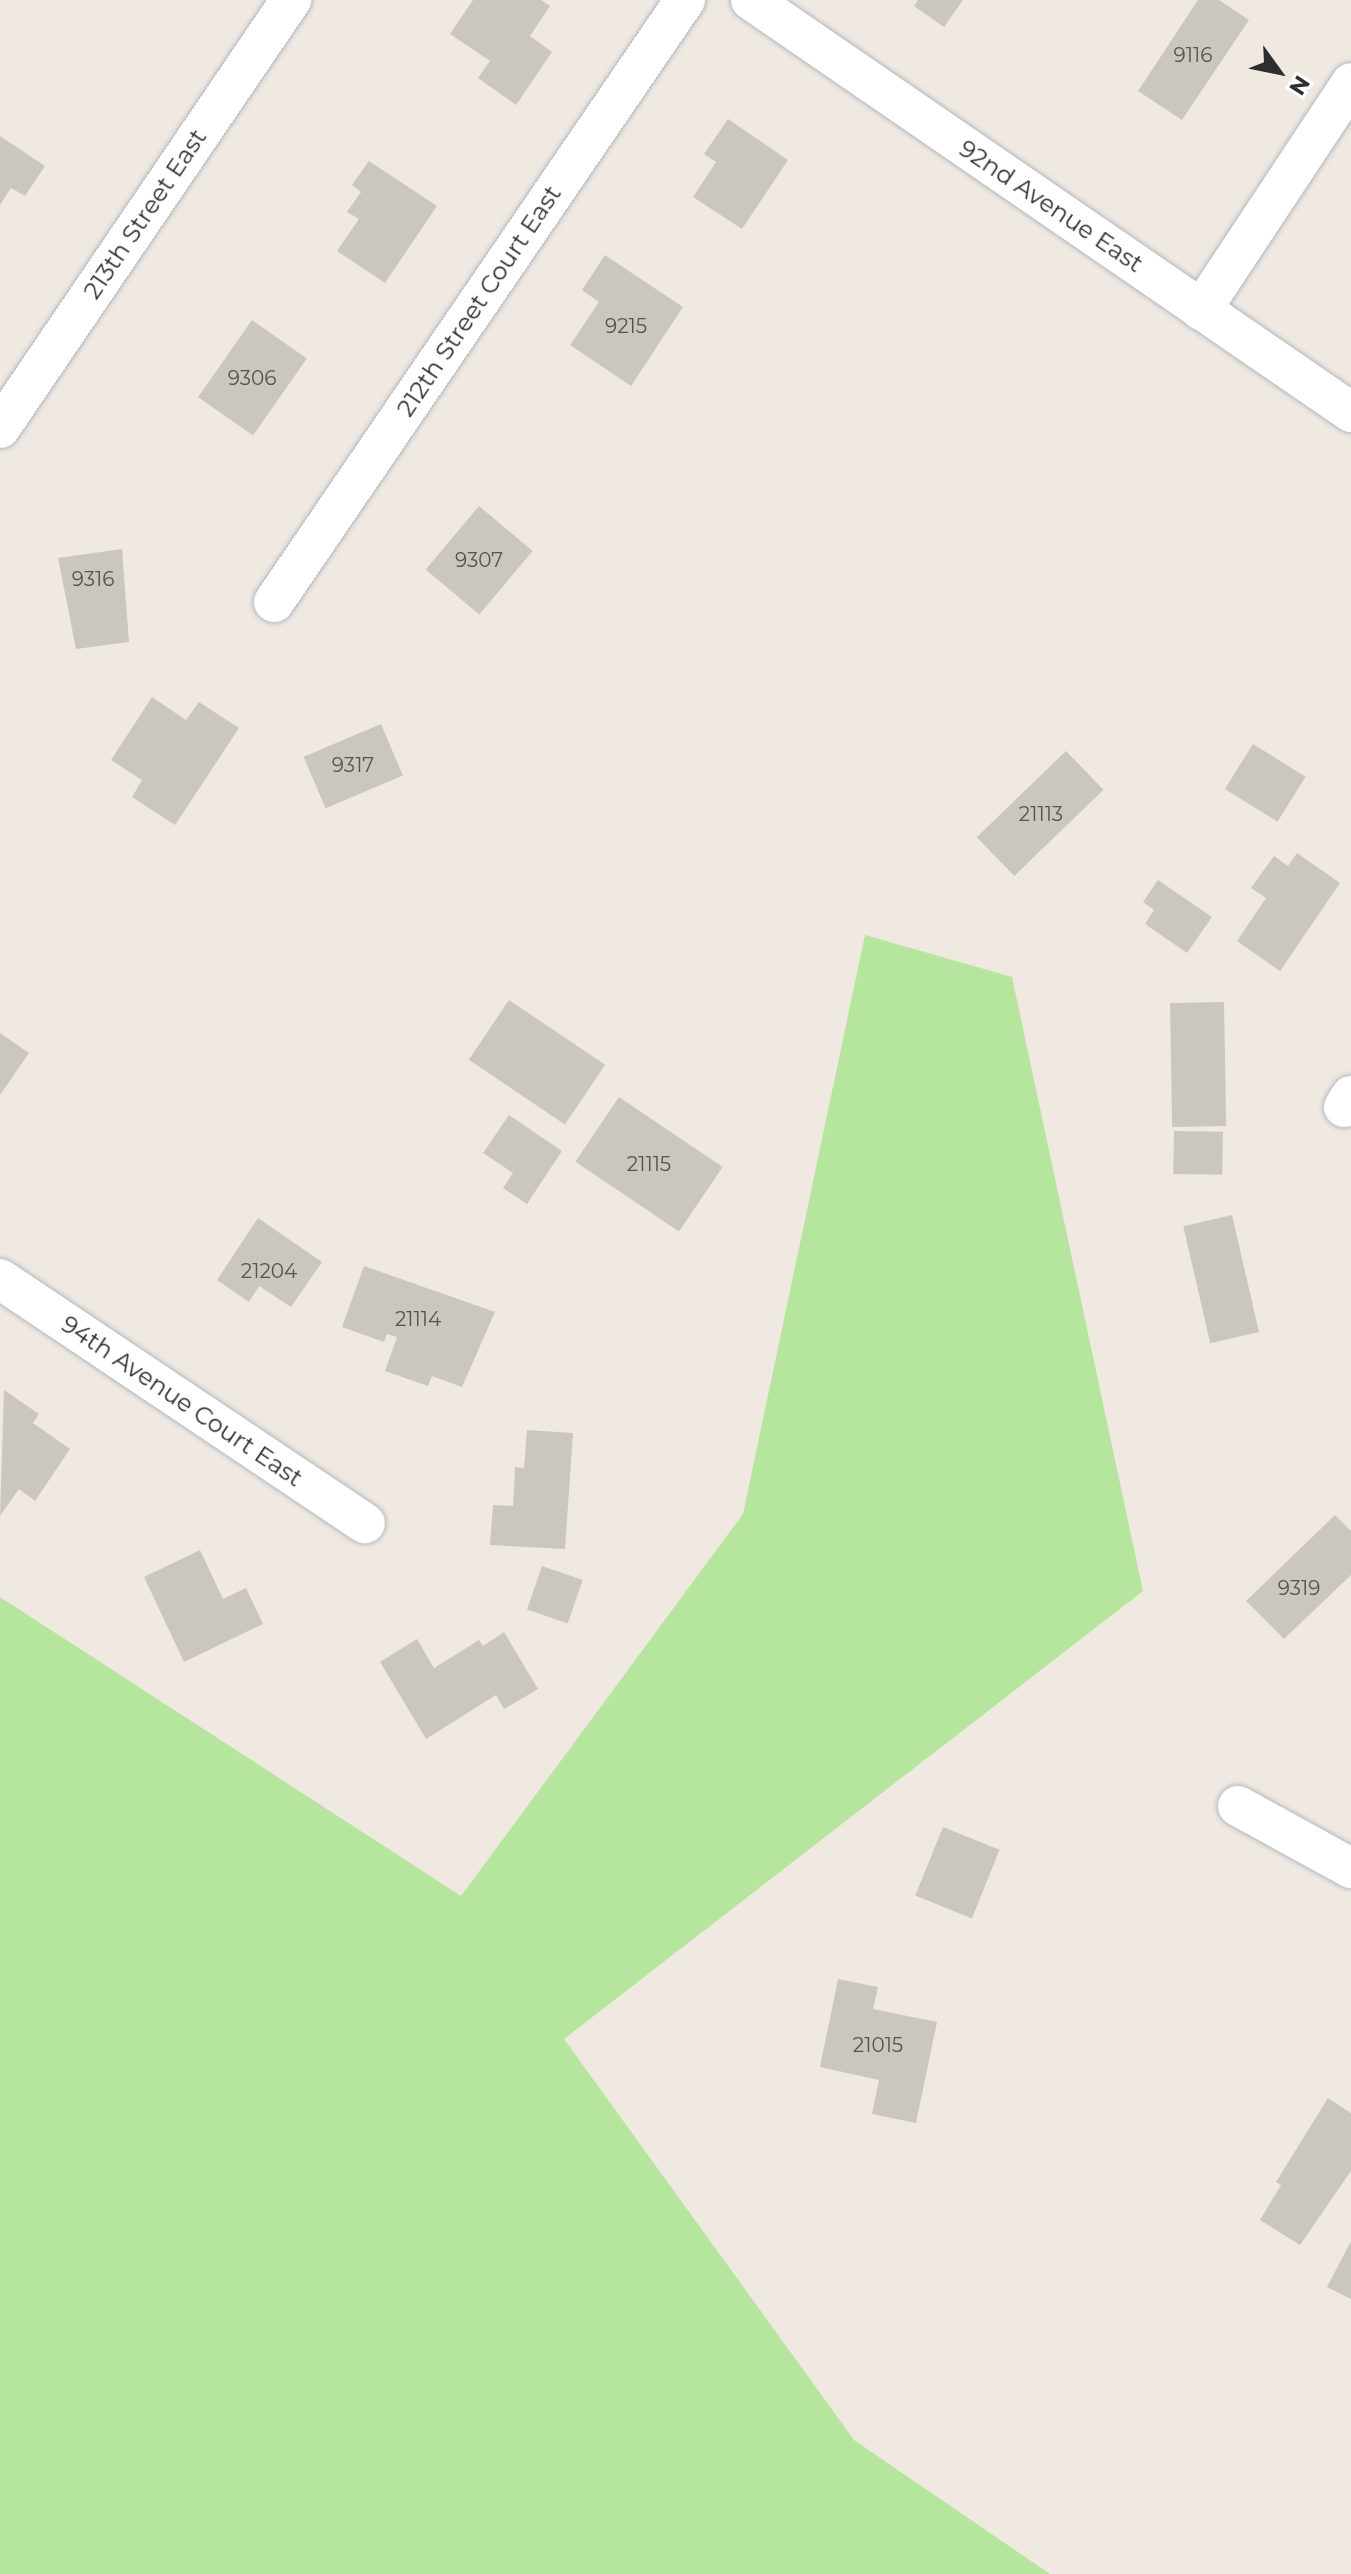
<!DOCTYPE html>
<html>
<head>
<meta charset="utf-8">
<style>
	body { margin:0 }
	#map { position:relative; width:1351px; height:2574px; overflow:hidden; background:#efe9e1; font-family:Montserrat,sans-serif }
	div>[style] { position:absolute }
	[style*='--x'] { left:calc(var(--x)*1px); top:calc(var(--y)*1px); width:calc(var(--w)*1px); rotate:calc(var(--a)*1deg) }
	.green>* { inset:0; background:#b6e59e }
	.building>* { inset:0; background:#cbc7bf; transform-origin:0 0 }
	.roads { filter:drop-shadow(0 0 2px #b4b7c1) drop-shadow(0 0 2px #b4b7c1) }
	.minor>* { height:40px; margin:-20px; padding:0 20px; transform-origin:20px; border-radius:20px; background:#fff }
	span { translate:-50% -50%; white-space:nowrap; text-align:center; line-height:1.15; -webkit-text-stroke:6px #fff; paint-order:stroke }
	.number-label { font-size:20px; color:#555452 }
	.number-label span { -webkit-text-stroke-width:0 }
	.street-label { font-size:24px; color:#2e2e2e }
	.north { position:absolute; left:1239px; top:32px; width:80px; height:80px; -webkit-text-stroke:6px #fff; paint-order:stroke; rotate:123deg; font-size:22px; font-weight:700; line-height:32px; text-align:center; color:#2e2e2e }
	.north::after { content:''; display:block; margin:auto; width:28px; height:36px; background:#2e2e2e; clip-path:polygon(50% 0,100% 100%,50% 72%,0 100%) }
</style>
</head>
<body>
<div id="map">
	<div class="green">
		<i style="clip-path:polygon(865px 935px,1012px 977px,1143px 1591px,564px 2039px,854px 2440px,1050px 2574px,0 2574px,0 1597px,461px 1896px,743px 1514px)"></i>
	</div>
	<div class="building">
		<i style="clip-path:polygon(473px 0,541px 0,550px 6px,530px 36px,552px 52px,516px 105px,478px 78px,490px 61px,450px 34px)"></i>
		<i style="clip-path:polygon(918px 0,963px 0,944px 27px,914px 6px)"></i>
		<i style="clip-path:polygon(1198px 0,1219px 0,1249px 20px,1182px 120px,1138px 91px)"></i>
		<i style="clip-path:polygon(728px 119px,788px 160px,742px 229px,693px 197px,716px 162px,704px 154px)"></i>
		<i style="clip-path:polygon(0 136px,45px 166px,25px 196px,11px 188px,0 205px)"></i>
		<i style="clip-path:polygon(369px 161px,437px 206px,385px 283px,337px 251px,359px 219px,347px 212px,361px 192px,352px 185px)"></i>
		<i style="clip-path:polygon(605px 255px,683px 307px,631px 386px,570px 345px,599px 302px,582px 290px)"></i>
		<i style="left:252px;top:320px;width:67px;height:94px;rotate:35deg"></i>
		<i style="left:479px;top:506px;width:70px;height:83px;rotate:40deg"></i>
		<i style="clip-path:polygon(122px 549px,129px 642px,76px 649px,58px 558px)"></i>
		<i style="clip-path:polygon(152px 697px,186px 720px,199px 702px,239px 728px,175px 825px,132px 797px,142px 780px,111px 760px)"></i>
		<i style="left:381px;top:724px;width:56px;height:84px;rotate:67deg"></i>
		<i style="left:1253px;top:744px;width:62px;height:53px;rotate:32deg"></i>
		<i style="left:1066px;top:751px;width:54px;height:124px;rotate:46deg"></i>
		<i style="clip-path:polygon(1297px 853px,1340px 883px,1280px 971px,1237px 941px,1266px 898px,1251px 888px,1274px 856px,1288px 866px)"></i>
		<i style="clip-path:polygon(1158px 880px,1212px 917px,1187px 953px,1145px 924px,1154px 910px,1143px 902px)"></i>
		<i style="left:509px;top:1000px;width:116px;height:72px;rotate:34deg"></i>
		<i style="left:1224px;top:1002px;width:124px;height:54px;rotate:89deg"></i>
		<i style="clip-path:polygon(0 1033px,29px 1053px,0 1095px)"></i>
		<i style="left:619px;top:1097px;width:125px;height:78px;rotate:34deg"></i>
		<i style="clip-path:polygon(509px 1115px,562px 1151px,527px 1204px,503px 1188px,513px 1173px,483px 1153px)"></i>
		<i style="left:1174px;top:1131px;width:49px;height:43px;rotate:1deg"></i>
		<i style="left:1232px;top:1215px;width:120px;height:50px;rotate:77deg"></i>
		<i style="clip-path:polygon(258px 1218px,322px 1262px,291px 1307px,259px 1286px,249px 1302px,217px 1280px)"></i>
		<i style="clip-path:polygon(364px 1266px,495px 1312px,462px 1387px,432px 1376px,428px 1386px,385px 1371px,397px 1337px,387px 1334px,384px 1342px,342px 1327px)"></i>
		<i style="clip-path:polygon(4px 1390px,39px 1414px,33px 1423px,70px 1449px,35px 1501px,19px 1489px,0 1516px)"></i>
		<i style="clip-path:polygon(527px 1430px,573px 1433px,565px 1549px,490px 1545px,493px 1505px,513px 1506px,515px 1467px,524px 1468px)"></i>
		<i style="clip-path:polygon(1335px 1515px,1351px 1531px,1351px 1575px,1284px 1639px,1246px 1601px)"></i>
		<i style="clip-path:polygon(200px 1550px,223px 1599px,246px 1588px,263px 1624px,184px 1662px,144px 1577px)"></i>
		<i style="left:542px;top:1566px;width:43px;height:46px;rotate:19deg"></i>
		<i style="clip-path:polygon(504px 1632px,538px 1689px,504px 1709px,496px 1695px,426px 1739px,380px 1662px,417px 1639px,434px 1668px,479px 1640px,483px 1646px)"></i>
		<i style="left:943px;top:1827px;width:61px;height:74px;rotate:22deg"></i>
		<i style="clip-path:polygon(838px 1979px,878px 1987px,873px 2009px,937px 2022px,916px 2123px,872px 2114px,879px 2080px,820px 2067px)"></i>
		<i style="clip-path:polygon(1328px 2098px,1351px 2113px,1351px 2171px,1300px 2245px,1260px 2220px,1281px 2185px,1276px 2182px)"></i>
		<i style="clip-path:polygon(1351px 2241px,1351px 2299px,1327px 2287px)"></i>
	</div>
	<div class="roads">
		<div class="minor">
			<i style="--x:751;--y:0;--w:728;--a:34.48"></i>
			<i style="--x:1201;--y:310;--w:272;--a:-56.5"></i>
			<i style="--x:0;--y:428;--w:518;--a:-55.79"></i>
			<i style="--x:274;--y:602;--w:729;--a:-55.68"></i>
			<i style="--x:1344;--y:1107;--w:13;--a:-58"></i>
			<i style="--x:0;--y:1279;--w:439;--a:33.8"></i>
			<i style="--x:1238;--y:1806;--w:129;--a:28.8"></i>
		</div>
	</div>
	<div class="number-label">
		<span style="left:1193px;top:55px">9116</span>
		<span style="left:626px;top:326px">9215</span>
		<span style="left:252px;top:378px">9306</span>
		<span style="left:479px;top:560px">9307</span>
		<span style="left:93px;top:579px">9316</span>
		<span style="left:353px;top:765px">9317</span>
		<span style="left:1041px;top:814px">21113</span>
		<span style="left:649px;top:1164px">21115</span>
		<span style="left:269px;top:1271px">21204</span>
		<span style="left:418px;top:1319px">21114</span>
		<span style="left:1299px;top:1588px">9319</span>
		<span style="left:878px;top:2045px">21015</span>
	</div>
	<div class="street-label">
		<span style="left:1051px;top:206px;rotate:34deg">92nd Avenue East</span>
		<span style="left:145px;top:214px;rotate:-56deg">213th Street East</span>
		<span style="left:479px;top:301px;rotate:-56deg">212th Street Court East</span>
		<span style="left:182px;top:1401px;rotate:34deg">94th Avenue Court East</span>
	</div>
	<div class="north">N</div>
</div>
</body>
</html>
